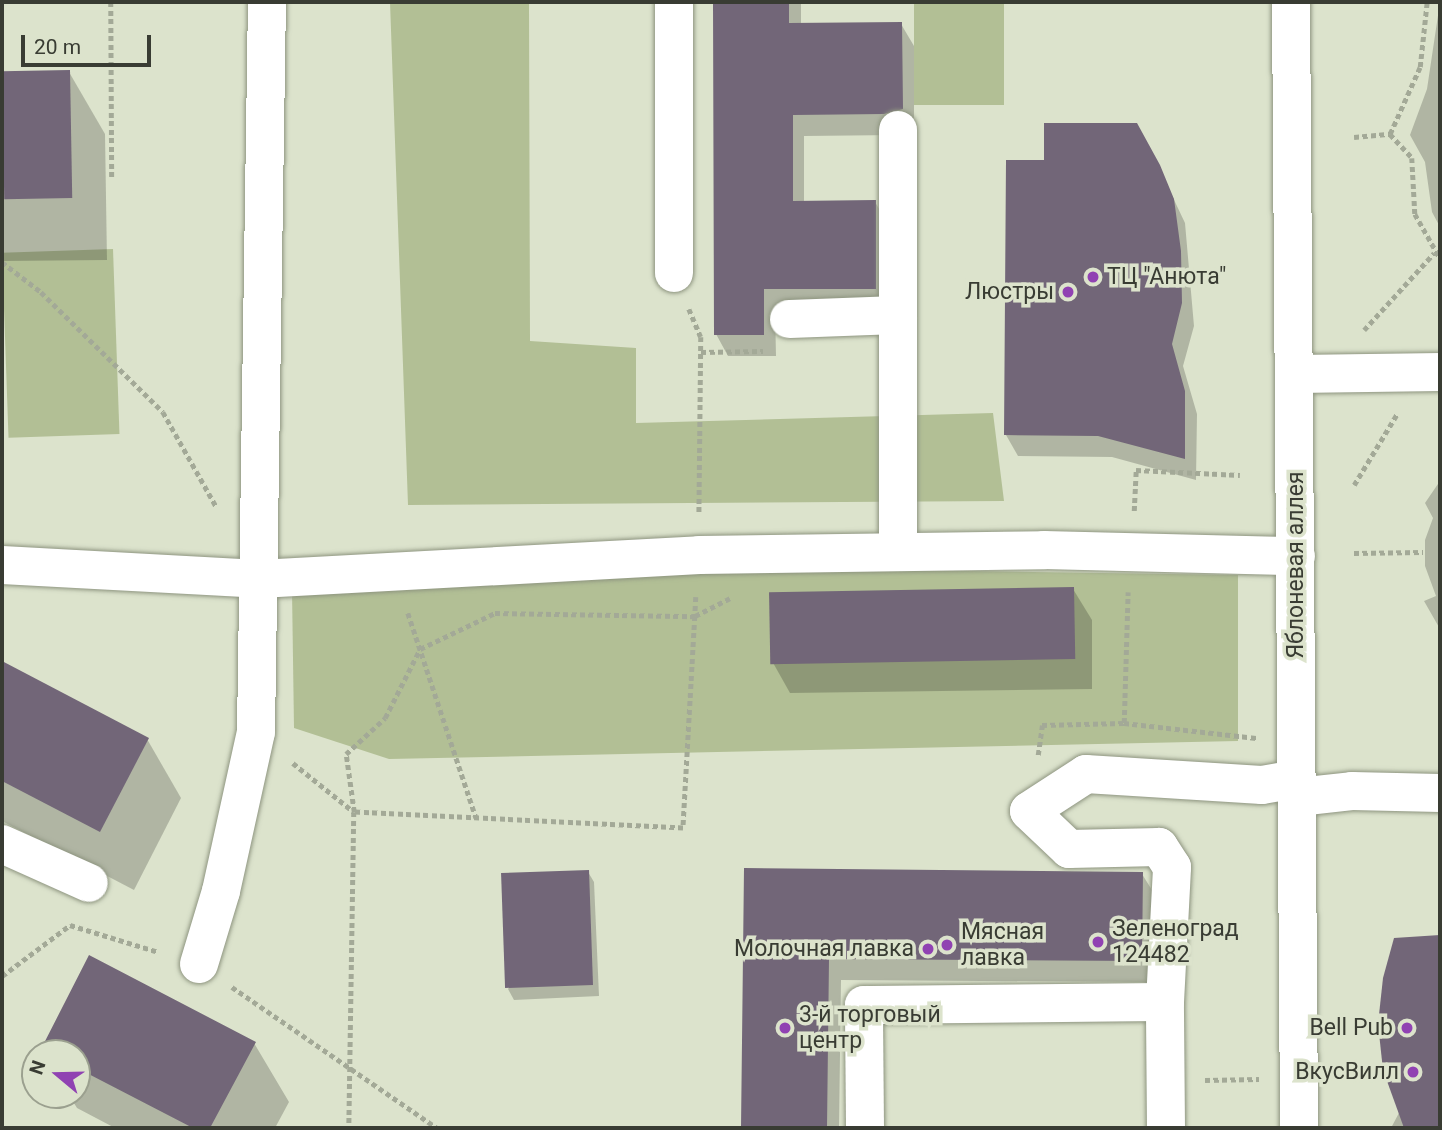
<!DOCTYPE html>
<html>
<head>
<meta charset="utf-8">
<style>
	body { margin:0 }
	#map { position:relative; width:1442px; height:1130px; overflow:hidden; background:#dce3cc; font-family:Roboto,sans-serif }
	div>[style] { position:absolute }
	[style*='--x'] { left:calc(var(--x)*1px); top:calc(var(--y)*1px); width:calc(var(--w)*1px); rotate:calc(var(--a)*1deg) }
	.green>* { inset:0; background:#b2bf95; transform-origin:0 0 }
	.shadow>* { inset:0; background:#0003 }
	.building>* { inset:0; background:#726678; transform-origin:0 0 }
	.path>* { height:4.5px; margin-top:-2.25px; transform-origin:0; background:repeating-linear-gradient(90deg,#a3a997 0 5px,transparent 0 8.5px) }
	.roads { filter:drop-shadow(0 0 2px #8e9580) drop-shadow(0 0 2px #8e9580) }
	.minor>* { height:38px; margin:-19px; padding:0 19px; transform-origin:19px; border-radius:19px; background:#fff }
	.dots>* { width:19px; height:19px; translate:-50% -50%; box-sizing:border-box; border:4px solid #dce3cc; border-radius:50% }
	span { translate:-50% -50%; white-space:nowrap; text-align:center; line-height:1.15; -webkit-text-stroke:7px #dce3cc; paint-order:stroke }
	.poi-label { font-size:23px; color:#393c33 }
	.left { translate:0 -50%; text-align:left }
	.right { translate:-100% -50%; text-align:right }
	.street-label { font-size:23px; color:#393c33 }
	.frame { position:absolute; inset:0; border:4px solid #393c33; pointer-events:none }
	.north { position:absolute; left:21px; top:1039px; width:70px; height:70px; box-sizing:border-box; background:#dce3cc; border:2px solid #9ba08f; border-radius:50%; rotate:289deg; font-size:19px; font-weight:700; line-height:28px; text-align:center; color:#393c33 }
	.north::after { content:''; display:block; margin:auto; width:24px; height:32px; background:#9042b2; clip-path:polygon(50% 0,100% 100%,50% 72%,0 100%) }
	.scale { position:absolute; left:21px; top:35px; width:130px; height:32px; box-sizing:border-box; border:4px solid #393c33; border-top:0; padding-left:9px; font-size:21px; line-height:24px; white-space:nowrap; color:#393c33; -webkit-text-stroke:5px #dce3cc; paint-order:stroke }
</style>
</head>
<body>
<div id="map">
	<div class="green">
		<i style="clip-path:polygon(390px 2px,529px 2px,530px 341px,636px 348px,636px 423px,993px 413px,1004px 501px,408px 505px)"></i>
		<i style="left:914px;top:2px;width:90px;height:103px"></i>
		<i style="left:113px;top:249px;width:185px;height:111px;rotate:88deg"></i>
		<i style="clip-path:polygon(766px 568px,1238px 575px,1238px 741px,389px 759px,294px 728px,292px 590px)"></i>
	</div>
	<div class="shadow">
		<i style="clip-path:polygon(715px 2px,801px 2px,801px 25px,901px 24px,914px 46px,914px 131px,897px 135px,804px 136px,804px 203px,875px 202px,888px 224px,888px 310px,775px 310px,776px 356px,728px 356px,716px 334px)"></i>
		<i style="clip-path:polygon(1440px 2px,1440px 227px,1432px 212px,1425px 162px,1410px 135px,1427px 89px)"></i>
		<i style="clip-path:polygon(69px 72px,105px 134px,107px 260px,2px 261px,2px 73px)"></i>
		<i style="clip-path:polygon(1149px 147px,1185px 223px,1194px 326px,1183px 366px,1197px 414px,1196px 480px,1112px 457px,1018px 456px,1006px 435px,1046px 162px)"></i>
		<i style="clip-path:polygon(1440px 481px,1440px 629px,1424px 601px,1436px 596px,1425px 566px,1425px 540px,1433px 518px,1425px 503px)"></i>
		<i style="clip-path:polygon(1073px 589px,1092px 620px,1092px 689px,790px 693px,772px 661px)"></i>
		<i style="clip-path:polygon(2px 663px,147px 739px,181px 798px,134px 890px,2px 821px)"></i>
		<i style="clip-path:polygon(746px 870px,1142px 874px,1155px 895px,1154px 982px,841px 980px,839px 1128px,743px 1128px)"></i>
		<i style="clip-path:polygon(588px 872px,594px 882px,599px 996px,514px 1000px,508px 989px)"></i>
		<i style="clip-path:polygon(1439px 936px,1440px 1128px,1391px 1128px,1400px 1111px)"></i>
		<i style="clip-path:polygon(254px 1043px,289px 1102px,275px 1128px,115px 1128px,77px 1108px,69px 1095px,77px 1095px,77px 1053px,45px 1053px)"></i>
	</div>
	<div class="building">
		<i style="clip-path:polygon(713px 2px,789px 2px,789px 23px,902px 22px,903px 109px,884px 114px,793px 115px,793px 201px,876px 200px,876px 289px,764px 289px,764px 335px,714px 335px)"></i>
		<i style="left:70px;top:70px;width:128px;height:68px;rotate:89deg"></i>
		<i style="clip-path:polygon(1044px 123px,1137px 123px,1160px 165px,1174px 199px,1181px 251px,1182px 303px,1172px 344px,1185px 391px,1185px 459px,1098px 436px,1004px 435px,1006px 160px,1044px 160px)"></i>
		<i style="left:1074px;top:587px;width:72px;height:305px;rotate:89deg"></i>
		<i style="clip-path:polygon(2px 661px,149px 738px,100px 832px,2px 781px)"></i>
		<i style="clip-path:polygon(744px 868px,1143px 872px,1142px 961px,829px 959px,827px 1128px,741px 1128px)"></i>
		<i style="left:589px;top:870px;width:115px;height:88px;rotate:88deg"></i>
		<i style="clip-path:polygon(1440px 935px,1440px 1128px,1404px 1128px,1383px 1070px,1378px 1024px,1383px 978px,1394px 938px)"></i>
		<i style="clip-path:polygon(89px 955px,256px 1042px,210px 1128px,193px 1128px,77px 1068px,77px 1053px,39px 1053px)"></i>
	</div>
	<div class="path">
		<i style="--x:111;--y:2;--w:177;--a:89.7"></i>
		<i style="--x:1390;--y:134;--w:73;--a:-65.9"></i>
		<i style="--x:1420;--y:67;--w:65;--a:-83.9"></i>
		<i style="--x:1354;--y:137;--w:36;--a:-5"></i>
		<i style="--x:1390;--y:134;--w:33;--a:47"></i>
		<i style="--x:1412;--y:158;--w:56;--a:86.9"></i>
		<i style="--x:1415;--y:214;--w:51;--a:60.4"></i>
		<i style="--x:2;--y:262;--w:49;--a:37.6"></i>
		<i style="--x:41;--y:292;--w:171;--a:44.5"></i>
		<i style="--x:163;--y:412;--w:108;--a:60.6"></i>
		<i style="--x:689;--y:309;--w:30;--a:67"></i>
		<i style="--x:701;--y:337;--w:178;--a:90.6"></i>
		<i style="--x:1364;--y:330;--w:104;--a:-47.7"></i>
		<i style="--x:701;--y:352;--w:62;--a:-0.9"></i>
		<i style="--x:1354;--y:485;--w:83;--a:-58.8"></i>
		<i style="--x:1134;--y:511;--w:41;--a:-87.2"></i>
		<i style="--x:1136;--y:470;--w:104;--a:2.8"></i>
		<i style="--x:1354;--y:553;--w:69;--a:-0.8"></i>
		<i style="--x:696;--y:597;--w:19;--a:93"></i>
		<i style="--x:695;--y:616;--w:212;--a:93.2"></i>
		<i style="--x:683;--y:828;--w:329;--a:-177.2"></i>
		<i style="--x:354;--y:812;--w:59;--a:-97.9"></i>
		<i style="--x:346;--y:754;--w:53;--a:-42.7"></i>
		<i style="--x:385;--y:718;--w:77;--a:-63.1"></i>
		<i style="--x:420;--y:649;--w:83;--a:-25.6"></i>
		<i style="--x:495;--y:613;--w:200;--a:0.9"></i>
		<i style="--x:695;--y:616;--w:39;--a:-27"></i>
		<i style="--x:408;--y:613;--w:216;--a:71.6"></i>
		<i style="--x:1124;--y:723;--w:133;--a:6.5"></i>
		<i style="--x:1038;--y:755;--w:30;--a:-82"></i>
		<i style="--x:1042;--y:725;--w:82;--a:-1.4"></i>
		<i style="--x:1124;--y:723;--w:131;--a:-88.3"></i>
		<i style="--x:293;--y:763;--w:78;--a:38.8"></i>
		<i style="--x:354;--y:812;--w:316;--a:90.9"></i>
		<i style="--x:2;--y:976;--w:85;--a:-36.9"></i>
		<i style="--x:70;--y:925;--w:93;--a:16.9"></i>
		<i style="--x:232;--y:987;--w:249;--a:34.5"></i>
		<i style="--x:1205;--y:1080;--w:54;--a:-1.1"></i>
	</div>
	<div class="roads">
		<div class="minor">
			<i style="--x:1291;--y:2;--w:1126;--a:89.59"></i>
			<i style="--x:898;--y:130;--w:422;--a:90"></i>
			<i style="--x:674;--y:273;--w:271;--a:-90"></i>
			<i style="--x:789;--y:319;--w:109;--a:-2.1"></i>
			<i style="--x:1297;--y:374;--w:143;--a:-0.8"></i>
			<i style="--x:2;--y:565;--w:257;--a:3.1"></i>
			<i style="--x:259;--y:579;--w:441;--a:-3.1"></i>
			<i style="--x:699;--y:555;--w:345;--a:-0.8"></i>
			<i style="--x:1044;--y:550;--w:252;--a:1.4"></i>
			<i style="--x:1298;--y:797;--w:54;--a:-6.3"></i>
			<i style="--x:1352;--y:791;--w:88;--a:1.3"></i>
			<i style="--x:2;--y:844;--w:95;--a:24.1"></i>
			<i style="--x:199;--y:964;--w:76;--a:-73.2"></i>
			<i style="--x:221;--y:891;--w:163;--a:-77.6"></i>
			<i style="--x:256;--y:732;--w:730;--a:-89.14"></i>
			<i style="--x:865;--y:1128;--w:123;--a:-90.5"></i>
			<i style="--x:864;--y:1005;--w:301;--a:-0.6"></i>
			<i style="--x:1166;--y:1128;--w:126;--a:-90.5"></i>
			<i style="--x:1165;--y:1002;--w:135;--a:-87"></i>
			<i style="--x:1172;--y:867;--w:24;--a:-123"></i>
			<i style="--x:1159;--y:847;--w:90;--a:178.7"></i>
			<i style="--x:1069;--y:849;--w:55;--a:-136.5"></i>
			<i style="--x:1029;--y:811;--w:68;--a:-33"></i>
			<i style="--x:1086;--y:774;--w:176;--a:3.6"></i>
			<i style="--x:1262;--y:785;--w:35;--a:-10"></i>
		</div>
	</div>
	<div class="dots">
		<i style="left:1093px;top:277px;background:#9042b2"></i>
		<i style="left:1068px;top:292px;background:#9042b2"></i>
		<i style="left:1098px;top:942px;background:#9042b2"></i>
		<i style="left:947px;top:945px;background:#9042b2"></i>
		<i style="left:928px;top:949px;background:#9042b2"></i>
		<i style="left:785px;top:1028px;background:#9042b2"></i>
		<i style="left:1407px;top:1028px;background:#9042b2"></i>
		<i style="left:1413px;top:1072px;background:#9042b2"></i>
	</div>
	<div class="poi-label">
		<span class="left" style="left:1107px;top:277px">ТЦ "Анюта"</span>
		<span class="right" style="left:1054px;top:292px">Люстры</span>
		<span class="left" style="left:1112px;top:942px">Зеленоград<br>124482</span>
		<span class="left" style="left:961px;top:945px">Мясная<br>лавка</span>
		<span class="right" style="left:914px;top:949px">Молочная лавка</span>
		<span class="left" style="left:799px;top:1028px">3-й торговый<br>центр</span>
		<span class="right" style="left:1393px;top:1028px">Bell Pub</span>
		<span class="right" style="left:1399px;top:1072px">ВкусВилл</span>
	</div>
	<div class="street-label">
		<span style="left:1296px;top:565px;rotate:-90deg">Яблоневая аллея</span>
	</div>
	<div class="frame"></div>
	<div class="north">N</div>
	<div class="scale">20 m</div>
</div>
</body>
</html>
